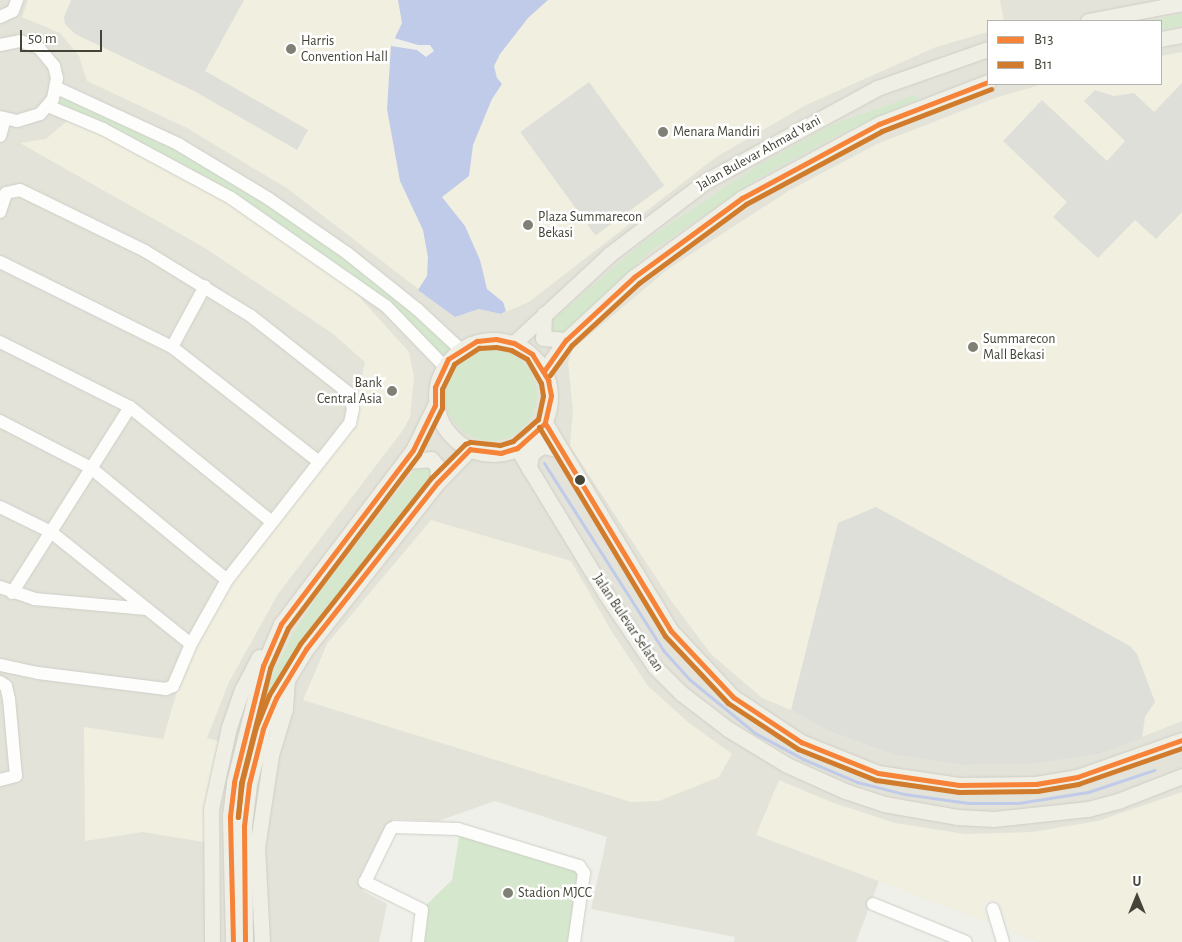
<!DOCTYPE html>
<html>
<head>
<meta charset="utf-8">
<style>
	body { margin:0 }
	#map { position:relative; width:1182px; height:942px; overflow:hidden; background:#f0f0ea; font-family:"Alegreya Sans",sans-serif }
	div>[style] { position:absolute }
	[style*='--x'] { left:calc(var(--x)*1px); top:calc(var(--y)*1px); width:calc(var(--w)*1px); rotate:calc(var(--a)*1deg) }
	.residential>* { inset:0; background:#e3e3d9 }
	.commercial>* { inset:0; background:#f1efdf }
	.green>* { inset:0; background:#d5e8cd }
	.round { border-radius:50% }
	.parking>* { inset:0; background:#dfdfda; transform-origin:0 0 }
	.water>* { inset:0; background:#c0cbe9 }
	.pier>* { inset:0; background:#f0f0ea }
	.stream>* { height:3px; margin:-1.5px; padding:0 1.5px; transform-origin:1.5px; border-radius:1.5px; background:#c0cbe9 }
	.roads { filter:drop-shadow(0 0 1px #cecec8) drop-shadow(0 0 1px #cecec8) }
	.minor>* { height:12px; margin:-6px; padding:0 6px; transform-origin:6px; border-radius:6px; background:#fdfdfc }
	.major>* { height:15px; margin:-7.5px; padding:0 7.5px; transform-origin:7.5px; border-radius:7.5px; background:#efefe5 }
	.major>.ring { margin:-7.5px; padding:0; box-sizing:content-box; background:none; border:15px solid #efefe5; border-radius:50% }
	.bus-1>* { height:5px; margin:-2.5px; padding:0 2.5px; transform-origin:2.5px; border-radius:2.5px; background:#f68338 }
	.bus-2>* { height:5px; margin:-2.5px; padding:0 2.5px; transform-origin:2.5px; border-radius:2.5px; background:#d17c2c }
	.dots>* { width:14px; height:14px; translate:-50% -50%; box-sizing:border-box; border:2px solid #fff; border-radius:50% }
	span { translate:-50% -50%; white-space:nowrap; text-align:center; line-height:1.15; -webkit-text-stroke:5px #fff; paint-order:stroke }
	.poi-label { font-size:14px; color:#454438 }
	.left { translate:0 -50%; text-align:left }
	.right { translate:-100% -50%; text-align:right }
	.street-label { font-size:14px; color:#454438 }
	.legend { position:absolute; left:987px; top:20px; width:175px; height:65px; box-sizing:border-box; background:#fff; border:1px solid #b5b4af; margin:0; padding:6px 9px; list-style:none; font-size:15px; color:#454438 }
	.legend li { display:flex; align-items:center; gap:10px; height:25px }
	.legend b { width:25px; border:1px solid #b5b4af }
	.north { position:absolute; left:1112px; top:872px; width:50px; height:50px; -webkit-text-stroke:4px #fff; paint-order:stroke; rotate:0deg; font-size:14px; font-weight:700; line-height:20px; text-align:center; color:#454438 }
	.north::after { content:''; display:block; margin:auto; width:18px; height:22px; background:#454438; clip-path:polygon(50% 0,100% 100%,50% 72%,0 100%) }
	.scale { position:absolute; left:20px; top:30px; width:82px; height:22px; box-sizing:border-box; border:2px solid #454438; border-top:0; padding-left:6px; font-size:15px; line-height:18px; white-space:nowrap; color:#454438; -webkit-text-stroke:4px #fff; paint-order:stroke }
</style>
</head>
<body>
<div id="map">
	<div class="residential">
		<i style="clip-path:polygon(evenodd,0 0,1182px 0,1182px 942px,1040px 942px,1011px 931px,998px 899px,981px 904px,988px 922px,879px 881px,856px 942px,734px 942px,735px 937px,591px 909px,607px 837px,495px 801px,438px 821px,393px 819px,363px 870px,363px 891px,387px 904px,379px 942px,0 942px,0 0,988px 21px,1161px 21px,1161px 84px,988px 84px,988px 21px)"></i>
	</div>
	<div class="commercial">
		<i style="clip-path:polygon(28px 0,1000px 0,1004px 21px,988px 21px,988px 32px,936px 47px,806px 105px,716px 157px,529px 302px,501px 314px,479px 309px,455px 317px,288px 189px,187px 128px,87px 81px,79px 56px,60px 33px,22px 17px)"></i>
		<i style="clip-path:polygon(1182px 52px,1182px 721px,1099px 754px,1033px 764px,963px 765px,895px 755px,828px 731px,791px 710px,762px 698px,711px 654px,672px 602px,570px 446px,573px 410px,568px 363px,573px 349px,668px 269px,790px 190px,877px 144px,995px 98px,1043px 84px,1161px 84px,1161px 56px)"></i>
		<i style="clip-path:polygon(67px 121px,144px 152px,261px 219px,344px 280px,409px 352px,414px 377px,410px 417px,403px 430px,278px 594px,229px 682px,207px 738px,225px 743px,210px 843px,143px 832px,85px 841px,84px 727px,163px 739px,191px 644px,227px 580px,353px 415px,365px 362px,332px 333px,205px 248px,20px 143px,46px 139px)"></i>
		<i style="clip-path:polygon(431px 520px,571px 561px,612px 632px,648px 686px,689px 723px,732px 754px,719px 777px,659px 801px,631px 802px,303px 700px,327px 644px)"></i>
		<i style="clip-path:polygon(779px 780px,831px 802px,895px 823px,965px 834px,1032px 832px,1098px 821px,1182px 792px,1182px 942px,1040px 942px,1011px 931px,998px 899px,981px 904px,988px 922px,756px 835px)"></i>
	</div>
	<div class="green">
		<i style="clip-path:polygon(1182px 14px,1182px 26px,1161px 30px,1161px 21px,1145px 21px)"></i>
		<i style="clip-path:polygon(57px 88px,89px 101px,269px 199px,460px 349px,444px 366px,409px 328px,277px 229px,48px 106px)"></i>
		<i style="clip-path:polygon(915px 95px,919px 99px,834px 137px,759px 178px,648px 253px,560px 336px,547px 330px,553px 320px,643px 242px,755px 167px,832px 125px)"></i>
		<i class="round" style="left:445px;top:349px;width:92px;height:92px"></i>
		<i style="clip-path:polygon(419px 464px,431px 464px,433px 477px,293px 653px,264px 711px,260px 711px,273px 674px,293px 634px,323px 587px)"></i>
		<i style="clip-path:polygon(460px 831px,580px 870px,569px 942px,419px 942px,425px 906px,452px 880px)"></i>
	</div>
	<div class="parking">
		<i style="clip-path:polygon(71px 0,244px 0,205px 71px,308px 130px,297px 150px,194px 91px,75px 34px,65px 24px,64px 17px)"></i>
		<i style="left:589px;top:82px;width:128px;height:85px;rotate:54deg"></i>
		<i style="clip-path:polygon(1182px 83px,1182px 212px,1156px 239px,1135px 220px,1098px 258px,1053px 217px,1067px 202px,1003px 141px,1042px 100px,1107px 161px,1125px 141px,1084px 101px,1095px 90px,1114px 96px,1134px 93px,1154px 112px)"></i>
		<i style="clip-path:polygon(876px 507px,1130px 646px,1137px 654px,1155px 702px,1145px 717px,1142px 738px,1099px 754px,1033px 764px,963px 765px,895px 755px,828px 731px,791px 710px,838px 523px)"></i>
	</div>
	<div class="water">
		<i style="clip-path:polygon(398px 0,548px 0,528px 18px,500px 54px,494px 66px,497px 78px,502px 84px,492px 99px,473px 145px,469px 176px,442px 197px,465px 226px,480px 260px,487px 289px,503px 302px,506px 311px,501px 314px,479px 309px,455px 317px,418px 290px,427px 276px,428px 257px,423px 230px,400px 181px,387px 109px,391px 46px,402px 23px)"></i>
	</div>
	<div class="pier">
		<i style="clip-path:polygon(394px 38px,418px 45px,430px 45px,434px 51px,426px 57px,417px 50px,391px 46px)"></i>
	</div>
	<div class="stream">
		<i style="--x:544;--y:463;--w:222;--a:57.5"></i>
		<i style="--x:663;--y:650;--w:39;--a:48"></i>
		<i style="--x:689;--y:679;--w:85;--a:39.3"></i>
		<i style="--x:755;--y:733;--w:55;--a:28.4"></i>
		<i style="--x:803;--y:759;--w:59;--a:23.1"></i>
		<i style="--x:857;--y:782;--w:49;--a:14.3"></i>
		<i style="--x:904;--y:794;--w:65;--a:8"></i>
		<i style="--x:968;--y:803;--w:50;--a:0"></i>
		<i style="--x:1018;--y:803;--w:71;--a:-8.9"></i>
		<i style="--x:1088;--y:792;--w:70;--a:-18.4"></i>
	</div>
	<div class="roads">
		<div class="minor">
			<i style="--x:0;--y:17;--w:14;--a:-25"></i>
			<i style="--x:13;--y:11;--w:12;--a:-70"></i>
			<i style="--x:0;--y:45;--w:20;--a:-11"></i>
			<i style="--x:20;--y:41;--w:20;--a:20"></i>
			<i style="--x:39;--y:48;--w:23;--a:50"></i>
			<i style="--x:54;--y:66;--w:12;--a:76"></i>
			<i style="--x:57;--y:78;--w:21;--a:101"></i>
			<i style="--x:53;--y:99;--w:20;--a:131"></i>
			<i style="--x:40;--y:114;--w:24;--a:163"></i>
			<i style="--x:17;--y:121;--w:17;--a:-167"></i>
			<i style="--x:57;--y:88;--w:133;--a:24.8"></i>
			<i style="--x:178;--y:144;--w:106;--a:31.1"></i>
			<i style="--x:269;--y:199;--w:95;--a:34.7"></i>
			<i style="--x:347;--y:253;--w:90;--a:38.7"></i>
			<i style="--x:417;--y:309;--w:59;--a:42.9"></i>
			<i style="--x:48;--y:106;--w:60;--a:22.7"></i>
			<i style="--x:103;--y:129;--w:145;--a:28.3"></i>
			<i style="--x:231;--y:198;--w:189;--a:34.9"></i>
			<i style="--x:386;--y:306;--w:83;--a:46"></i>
			<i style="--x:0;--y:136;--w:18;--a:-74"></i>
			<i style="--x:0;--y:212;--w:20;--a:-72"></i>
			<i style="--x:6;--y:193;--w:14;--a:-12"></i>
			<i style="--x:20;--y:190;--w:139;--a:26"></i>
			<i style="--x:145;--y:251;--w:124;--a:31.5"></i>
			<i style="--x:251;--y:316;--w:126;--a:38.2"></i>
			<i style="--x:350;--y:394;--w:15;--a:79"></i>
			<i style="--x:353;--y:409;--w:14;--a:102"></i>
			<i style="--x:350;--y:423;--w:199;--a:128.1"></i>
			<i style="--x:227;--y:580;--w:73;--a:119.4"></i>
			<i style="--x:191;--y:644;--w:46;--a:113.2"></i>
			<i style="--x:173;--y:686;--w:8;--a:157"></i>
			<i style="--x:166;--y:689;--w:129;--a:-172.9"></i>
			<i style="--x:38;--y:673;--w:39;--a:-168"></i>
			<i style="--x:0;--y:262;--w:192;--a:26.3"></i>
			<i style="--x:172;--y:347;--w:187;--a:38"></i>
			<i style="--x:0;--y:342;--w:145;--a:26.6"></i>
			<i style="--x:130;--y:407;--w:181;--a:39"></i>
			<i style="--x:172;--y:347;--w:69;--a:-61.6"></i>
			<i style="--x:0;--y:421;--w:102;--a:27.3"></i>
			<i style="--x:91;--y:468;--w:176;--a:39.5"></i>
			<i style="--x:0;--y:507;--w:57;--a:26.1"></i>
			<i style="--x:51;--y:532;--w:179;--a:38.7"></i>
			<i style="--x:0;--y:587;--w:36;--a:19"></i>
			<i style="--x:34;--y:599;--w:113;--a:5.1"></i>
			<i style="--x:12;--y:593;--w:220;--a:-57.6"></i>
			<i style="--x:0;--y:682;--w:7;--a:34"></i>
			<i style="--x:6;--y:686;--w:13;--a:77"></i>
			<i style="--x:9;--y:699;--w:77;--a:84.8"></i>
			<i style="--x:16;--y:776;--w:16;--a:166"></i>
			<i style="--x:873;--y:904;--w:100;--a:22.2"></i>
			<i style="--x:993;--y:909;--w:34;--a:73"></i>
			<i style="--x:418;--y:942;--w:32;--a:-83"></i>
			<i style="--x:422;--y:910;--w:64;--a:-153.8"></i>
			<i style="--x:365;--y:882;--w:59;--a:-63.9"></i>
			<i style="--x:391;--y:829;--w:4;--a:-27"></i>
			<i style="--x:395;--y:827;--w:63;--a:1.8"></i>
			<i style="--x:458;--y:829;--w:127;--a:17"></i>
			<i style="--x:579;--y:866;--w:9;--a:54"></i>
			<i style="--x:584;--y:873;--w:70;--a:98.2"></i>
		</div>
		<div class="major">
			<i style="--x:1088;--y:21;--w:96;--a:-10.8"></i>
			<i style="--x:1161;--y:39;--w:21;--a:-11"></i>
			<i style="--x:544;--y:314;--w:24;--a:92"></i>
			<i style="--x:543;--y:338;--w:23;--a:5"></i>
			<i class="ring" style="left:436px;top:340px;width:99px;height:99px"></i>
			<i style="--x:514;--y:343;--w:131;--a:-42.8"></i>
			<i style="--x:610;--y:254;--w:121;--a:-37.2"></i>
			<i style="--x:706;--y:181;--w:195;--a:-28.5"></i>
			<i style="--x:877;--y:88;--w:118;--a:-19.4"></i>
			<i style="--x:544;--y:371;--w:38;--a:-55"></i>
			<i style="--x:566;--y:340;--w:93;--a:-42.8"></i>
			<i style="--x:634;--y:277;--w:134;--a:-36.2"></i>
			<i style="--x:742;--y:198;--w:156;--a:-28.4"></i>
			<i style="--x:879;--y:124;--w:117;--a:-21.1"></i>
			<i style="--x:545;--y:423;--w:243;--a:58.8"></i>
			<i style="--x:671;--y:631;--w:91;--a:46.8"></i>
			<i style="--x:733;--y:697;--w:82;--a:33.5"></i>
			<i style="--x:801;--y:742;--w:83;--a:21.9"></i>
			<i style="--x:878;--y:773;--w:82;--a:8.4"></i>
			<i style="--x:959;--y:785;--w:77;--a:-0.7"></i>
			<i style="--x:1036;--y:784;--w:42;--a:-9.7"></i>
			<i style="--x:1077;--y:777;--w:111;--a:-19.4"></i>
			<i style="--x:517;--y:448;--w:170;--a:58.7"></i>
			<i style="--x:605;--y:593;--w:89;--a:56"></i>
			<i style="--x:655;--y:667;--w:37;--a:45"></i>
			<i style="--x:681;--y:693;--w:59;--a:37.5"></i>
			<i style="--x:728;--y:729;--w:69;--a:31.4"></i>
			<i style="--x:787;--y:765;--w:64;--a:24.1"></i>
			<i style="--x:845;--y:791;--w:41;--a:18.4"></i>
			<i style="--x:884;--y:804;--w:74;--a:10.1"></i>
			<i style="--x:957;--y:817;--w:37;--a:3"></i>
			<i style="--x:994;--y:819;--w:95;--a:-6.1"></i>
			<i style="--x:1088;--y:809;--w:31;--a:-15"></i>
			<i style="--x:1118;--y:801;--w:69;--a:-21.3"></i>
			<i style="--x:405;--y:461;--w:26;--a:-4"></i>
			<i style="--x:431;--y:459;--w:11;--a:49"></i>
			<i style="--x:438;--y:467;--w:16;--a:94"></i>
			<i style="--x:529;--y:469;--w:15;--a:-82"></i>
			<i style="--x:531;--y:454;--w:14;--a:-36"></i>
			<i style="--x:542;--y:446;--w:16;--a:11"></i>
			<i style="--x:212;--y:942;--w:133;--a:-90.4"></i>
			<i style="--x:211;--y:809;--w:84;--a:-77.6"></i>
			<i style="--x:229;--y:727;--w:39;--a:-71"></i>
			<i style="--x:242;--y:690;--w:37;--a:-63"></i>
			<i style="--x:233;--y:942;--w:126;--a:-91.4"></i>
			<i style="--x:230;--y:816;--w:34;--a:-83"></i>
			<i style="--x:234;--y:782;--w:120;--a:-76"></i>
			<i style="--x:263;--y:666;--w:46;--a:-66.8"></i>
			<i style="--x:281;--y:624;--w:218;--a:-52.8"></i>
			<i style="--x:413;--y:450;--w:50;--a:-63.9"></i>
			<i style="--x:245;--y:942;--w:116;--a:-90.5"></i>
			<i style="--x:244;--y:826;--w:42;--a:-83.2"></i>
			<i style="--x:249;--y:784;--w:57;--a:-75.7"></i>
			<i style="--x:263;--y:729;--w:34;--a:-67"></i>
			<i style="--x:276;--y:698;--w:57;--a:-58.5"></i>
			<i style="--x:306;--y:649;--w:211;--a:-51.7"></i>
			<i style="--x:437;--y:483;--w:47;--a:-45.9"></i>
			<i style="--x:262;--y:942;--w:94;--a:-93"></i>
			<i style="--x:257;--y:848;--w:94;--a:-81.4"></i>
			<i style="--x:271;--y:755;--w:48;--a:-73.1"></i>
			<i style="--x:285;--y:709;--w:26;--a:-86"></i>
		</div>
	</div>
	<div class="bus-1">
		<i style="--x:544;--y:371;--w:38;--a:-55"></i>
		<i style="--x:566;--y:340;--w:93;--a:-42.8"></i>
		<i style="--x:634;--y:277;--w:134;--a:-36.2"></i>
		<i style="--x:742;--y:198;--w:156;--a:-28.4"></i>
		<i style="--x:879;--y:124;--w:117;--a:-21.1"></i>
		<i style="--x:545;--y:423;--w:243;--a:58.8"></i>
		<i style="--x:671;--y:631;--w:91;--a:46.8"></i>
		<i style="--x:733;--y:697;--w:82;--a:33.5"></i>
		<i style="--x:801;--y:742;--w:83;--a:21.9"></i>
		<i style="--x:878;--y:773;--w:82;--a:8.4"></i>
		<i style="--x:959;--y:785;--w:77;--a:-0.7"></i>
		<i style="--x:1036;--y:784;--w:42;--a:-9.7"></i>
		<i style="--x:1077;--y:777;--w:111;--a:-19.4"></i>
		<i style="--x:233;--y:942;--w:126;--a:-91.4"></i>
		<i style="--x:230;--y:816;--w:34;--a:-83"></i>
		<i style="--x:234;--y:782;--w:120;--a:-76"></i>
		<i style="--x:263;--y:666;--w:46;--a:-66.8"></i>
		<i style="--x:281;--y:624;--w:218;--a:-52.8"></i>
		<i style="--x:413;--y:450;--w:50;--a:-63.9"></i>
		<i style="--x:435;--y:405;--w:18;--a:-90"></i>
		<i style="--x:435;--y:387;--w:31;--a:-65"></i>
		<i style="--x:448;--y:359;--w:34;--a:-32"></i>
		<i style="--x:477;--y:341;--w:19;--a:-6"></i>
		<i style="--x:496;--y:339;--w:18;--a:13"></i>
		<i style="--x:514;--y:343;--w:21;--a:31"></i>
		<i style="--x:532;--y:354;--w:31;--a:58"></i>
		<i style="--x:548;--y:380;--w:16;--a:79"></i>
		<i style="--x:551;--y:396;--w:28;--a:103"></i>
		<i style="--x:545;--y:423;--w:38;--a:138"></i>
		<i style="--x:517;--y:448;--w:17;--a:163"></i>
		<i style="--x:501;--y:453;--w:31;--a:-173"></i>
		<i style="--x:470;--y:449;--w:47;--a:134.1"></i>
		<i style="--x:437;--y:483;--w:211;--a:128.3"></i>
		<i style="--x:306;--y:649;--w:57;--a:121.5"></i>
		<i style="--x:276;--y:698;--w:34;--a:113"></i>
		<i style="--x:263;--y:729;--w:57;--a:104.3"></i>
		<i style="--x:249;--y:784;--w:42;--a:96.8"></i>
		<i style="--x:244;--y:826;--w:116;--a:89.5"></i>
	</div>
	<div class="bus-2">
		<i style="--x:496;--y:347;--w:15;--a:11"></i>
		<i style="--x:511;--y:350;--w:18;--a:29"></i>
		<i style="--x:527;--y:359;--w:28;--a:60"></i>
		<i style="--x:541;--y:383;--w:13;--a:81"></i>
		<i style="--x:543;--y:396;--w:24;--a:102"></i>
		<i style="--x:538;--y:419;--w:33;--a:139"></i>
		<i style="--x:513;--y:441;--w:14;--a:163"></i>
		<i style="--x:500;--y:445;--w:30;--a:-174"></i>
		<i style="--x:470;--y:442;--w:5;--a:158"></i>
		<i style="--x:465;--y:444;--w:48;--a:135"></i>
		<i style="--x:431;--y:478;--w:211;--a:128.3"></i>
		<i style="--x:300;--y:644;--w:60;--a:121.3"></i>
		<i style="--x:269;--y:695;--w:35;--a:112"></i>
		<i style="--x:256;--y:727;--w:57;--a:104.3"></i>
		<i style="--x:242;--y:782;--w:35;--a:97"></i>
		<i style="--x:238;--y:817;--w:34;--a:-85"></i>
		<i style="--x:241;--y:783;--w:119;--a:-75.8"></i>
		<i style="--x:270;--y:668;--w:44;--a:-65.8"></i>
		<i style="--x:288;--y:628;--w:218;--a:-53"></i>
		<i style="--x:419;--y:454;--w:51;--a:-63.4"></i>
		<i style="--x:442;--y:408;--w:19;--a:-90"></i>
		<i style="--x:442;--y:389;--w:28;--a:-64"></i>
		<i style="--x:454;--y:364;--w:30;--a:-33"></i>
		<i style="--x:479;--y:348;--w:17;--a:-3"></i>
		<i style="--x:550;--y:375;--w:37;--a:-54"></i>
		<i style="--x:572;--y:345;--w:91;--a:-42.8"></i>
		<i style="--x:639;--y:283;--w:133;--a:-36.4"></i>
		<i style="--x:746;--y:204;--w:154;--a:-28.2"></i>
		<i style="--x:882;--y:131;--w:117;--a:-21.1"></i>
		<i style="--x:539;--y:427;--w:244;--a:58.9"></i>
		<i style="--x:665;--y:636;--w:92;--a:46.8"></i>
		<i style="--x:728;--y:703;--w:84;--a:33.3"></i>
		<i style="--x:798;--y:749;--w:84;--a:21.7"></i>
		<i style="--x:876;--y:780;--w:84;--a:8.2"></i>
		<i style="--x:959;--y:792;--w:78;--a:-0.7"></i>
		<i style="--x:1037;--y:791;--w:42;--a:-9.7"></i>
		<i style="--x:1078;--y:784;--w:110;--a:-19.1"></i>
	</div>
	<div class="dots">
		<i style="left:291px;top:49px;background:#818076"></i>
		<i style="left:663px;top:132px;background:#818076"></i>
		<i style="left:528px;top:225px;background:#818076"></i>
		<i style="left:973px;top:347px;background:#818076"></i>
		<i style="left:392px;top:391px;background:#818076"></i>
		<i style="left:580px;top:480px;background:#454438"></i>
		<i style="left:508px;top:893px;background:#818076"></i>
	</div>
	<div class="poi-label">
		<span class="left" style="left:301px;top:49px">Harris<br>Convention Hall</span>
		<span class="left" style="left:673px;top:132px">Menara Mandiri</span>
		<span class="left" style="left:538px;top:225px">Plaza Summarecon<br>Bekasi</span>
		<span class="left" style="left:983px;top:347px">Summarecon<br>Mall Bekasi</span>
		<span class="right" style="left:382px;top:391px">Bank<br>Central Asia</span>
		<span class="left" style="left:518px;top:893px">Stadion MJCC</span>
	</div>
	<div class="street-label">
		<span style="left:759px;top:153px;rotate:-29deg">Jalan Bulevar Ahmad Yani</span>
		<span style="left:628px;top:623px;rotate:56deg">Jalan Bulevar Selatan</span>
	</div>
	<ul class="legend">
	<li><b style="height:6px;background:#f68338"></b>B13</li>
	<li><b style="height:6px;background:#d17c2c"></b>B11</li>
	</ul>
	<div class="north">U</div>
	<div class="scale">50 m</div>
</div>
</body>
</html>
